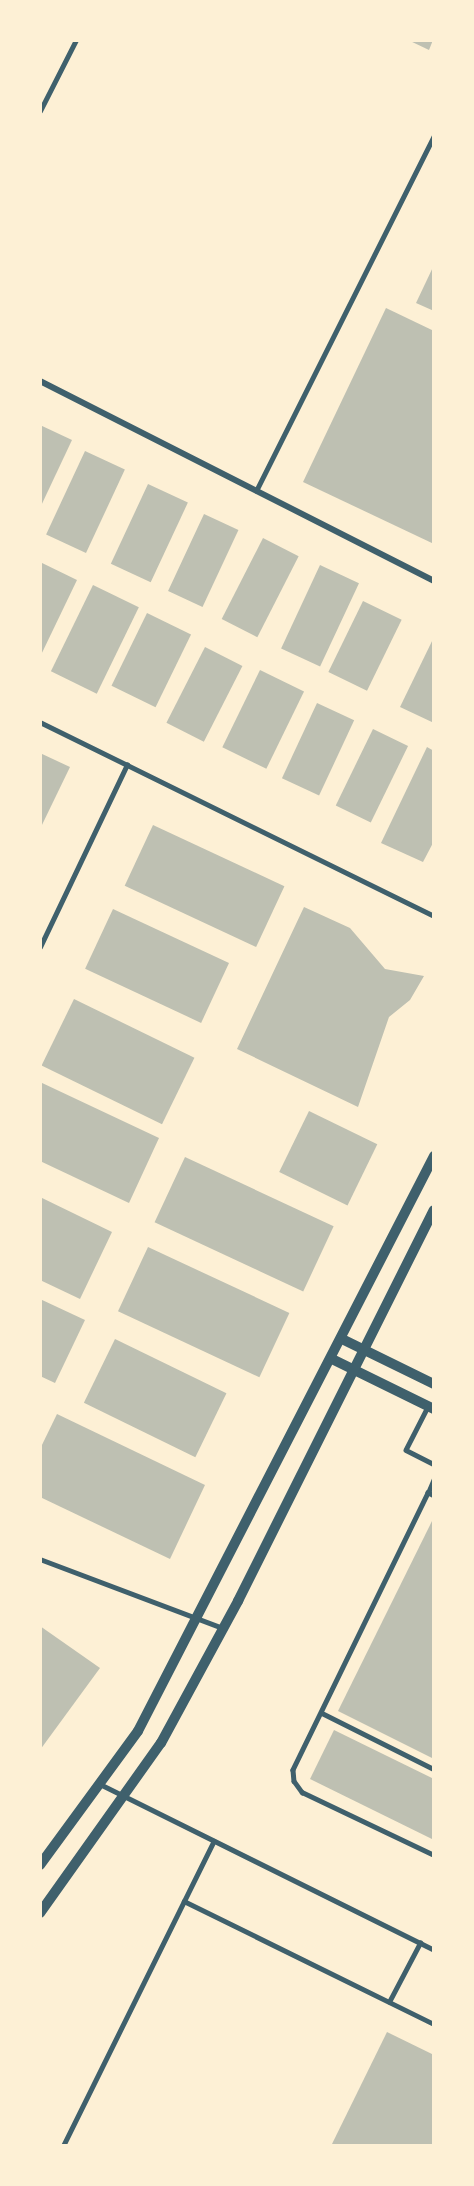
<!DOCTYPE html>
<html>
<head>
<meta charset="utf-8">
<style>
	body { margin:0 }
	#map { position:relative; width:474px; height:2186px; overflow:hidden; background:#fdf0d5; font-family:Spectral,serif }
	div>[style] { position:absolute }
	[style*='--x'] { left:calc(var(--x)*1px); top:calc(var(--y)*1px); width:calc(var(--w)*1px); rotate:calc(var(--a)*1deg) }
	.building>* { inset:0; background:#bec0b2; transform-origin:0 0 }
	.service>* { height:4.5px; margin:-2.25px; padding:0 2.25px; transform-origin:2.25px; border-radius:2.25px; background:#3f606c }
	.minor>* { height:6px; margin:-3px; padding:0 3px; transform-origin:3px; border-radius:3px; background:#3f606c }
	.tertiary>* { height:10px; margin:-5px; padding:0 5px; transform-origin:5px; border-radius:5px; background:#3f606c }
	span { translate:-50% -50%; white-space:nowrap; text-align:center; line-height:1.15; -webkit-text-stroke:4.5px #fdf0d5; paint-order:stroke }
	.frame { position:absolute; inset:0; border:42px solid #fdf0d5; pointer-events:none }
</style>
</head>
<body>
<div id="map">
	<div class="building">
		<i style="clip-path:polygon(408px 40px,433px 40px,429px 50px)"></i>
		<i style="clip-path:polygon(434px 265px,434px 311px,416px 303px)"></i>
		<i style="clip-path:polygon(386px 308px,434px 331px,434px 544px,303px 482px)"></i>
		<i style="clip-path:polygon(40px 425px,72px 440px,40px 508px)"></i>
		<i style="left:85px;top:451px;width:44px;height:92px;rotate:25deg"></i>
		<i style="left:148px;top:484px;width:44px;height:88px;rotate:25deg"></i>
		<i style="left:204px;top:514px;width:38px;height:85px;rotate:25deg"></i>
		<i style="left:263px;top:538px;width:40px;height:91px;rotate:27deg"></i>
		<i style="clip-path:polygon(40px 562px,77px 580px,40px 657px)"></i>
		<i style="left:320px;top:565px;width:43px;height:92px;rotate:25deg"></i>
		<i style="left:93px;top:585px;width:51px;height:96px;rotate:26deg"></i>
		<i style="left:363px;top:601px;width:43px;height:79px;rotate:26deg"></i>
		<i style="left:147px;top:613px;width:49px;height:81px;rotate:26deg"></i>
		<i style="clip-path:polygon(434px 637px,434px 723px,400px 707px)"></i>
		<i style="left:205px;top:647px;width:42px;height:85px;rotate:27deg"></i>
		<i style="left:260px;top:670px;width:49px;height:86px;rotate:26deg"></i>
		<i style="left:317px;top:703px;width:41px;height:83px;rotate:25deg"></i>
		<i style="left:373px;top:729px;width:39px;height:85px;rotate:26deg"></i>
		<i style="clip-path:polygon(427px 747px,434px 751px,434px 841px,423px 862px,381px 843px)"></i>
		<i style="clip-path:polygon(40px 753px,70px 767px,40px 829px)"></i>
		<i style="left:153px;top:825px;width:145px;height:67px;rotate:25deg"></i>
		<i style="clip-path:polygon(304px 907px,350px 928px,385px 969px,424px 976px,410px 1000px,389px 1017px,358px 1107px,237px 1049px)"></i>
		<i style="left:113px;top:909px;width:128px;height:66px;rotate:25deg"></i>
		<i style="left:74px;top:999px;width:134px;height:74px;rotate:26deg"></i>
		<i style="clip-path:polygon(40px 1082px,159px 1138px,129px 1203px,40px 1161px)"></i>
		<i style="left:309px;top:1111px;width:76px;height:68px;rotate:26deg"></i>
		<i style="left:185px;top:1157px;width:164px;height:72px;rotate:25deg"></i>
		<i style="clip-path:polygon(40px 1197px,112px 1232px,80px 1299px,40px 1280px)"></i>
		<i style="left:148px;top:1247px;width:156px;height:71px;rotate:25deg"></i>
		<i style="clip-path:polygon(40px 1299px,85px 1320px,55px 1383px,40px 1376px)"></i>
		<i style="left:115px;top:1339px;width:124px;height:71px;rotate:26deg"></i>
		<i style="clip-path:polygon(57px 1414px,205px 1485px,170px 1559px,40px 1497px,40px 1449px)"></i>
		<i style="clip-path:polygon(434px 1517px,434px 1759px,338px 1711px)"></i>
		<i style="clip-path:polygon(40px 1626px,100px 1668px,40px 1750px)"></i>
		<i style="clip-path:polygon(334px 1730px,434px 1779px,434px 1840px,310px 1779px)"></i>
		<i style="clip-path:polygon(387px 2032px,434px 2055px,434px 2146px,331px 2146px)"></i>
	</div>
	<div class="service">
		<i style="--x:40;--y:111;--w:80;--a:-63.1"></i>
		<i style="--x:256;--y:491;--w:398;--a:-63.4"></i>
		<i style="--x:40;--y:722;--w:439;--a:26.2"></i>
		<i style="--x:40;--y:947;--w:202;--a:-64.5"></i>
		<i style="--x:428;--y:1407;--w:48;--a:117.1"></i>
		<i style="--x:406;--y:1450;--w:31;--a:27"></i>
		<i style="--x:428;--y:1493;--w:15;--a:-67"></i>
		<i style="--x:434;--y:1496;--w:7;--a:-153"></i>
		<i style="--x:428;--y:1493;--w:308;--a:116"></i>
		<i style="--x:293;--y:1770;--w:11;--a:85"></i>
		<i style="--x:294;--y:1781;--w:14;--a:54"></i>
		<i style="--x:302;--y:1792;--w:146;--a:25.5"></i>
		<i style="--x:40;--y:1559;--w:196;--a:20.7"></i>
		<i style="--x:322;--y:1713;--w:125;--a:26.6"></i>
		<i style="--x:100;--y:1784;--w:373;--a:26.4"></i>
		<i style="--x:184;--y:1901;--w:279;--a:26.2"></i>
		<i style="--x:389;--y:2002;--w:67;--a:-62.3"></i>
		<i style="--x:63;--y:2146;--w:340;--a:-63.7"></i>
	</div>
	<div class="minor">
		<i style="--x:40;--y:381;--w:442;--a:26.9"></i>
	</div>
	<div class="tertiary">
		<i style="--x:342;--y:1339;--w:102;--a:26.1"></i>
		<i style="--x:332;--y:1359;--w:114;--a:26.1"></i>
		<i style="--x:40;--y:1865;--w:166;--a:-53.8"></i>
		<i style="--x:138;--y:1731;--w:647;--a:-62.76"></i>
		<i style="--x:40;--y:1913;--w:209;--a:-54.6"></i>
		<i style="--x:161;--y:1743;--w:162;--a:-61.5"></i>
		<i style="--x:238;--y:1601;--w:437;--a:-63.4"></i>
	</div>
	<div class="frame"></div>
</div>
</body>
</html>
